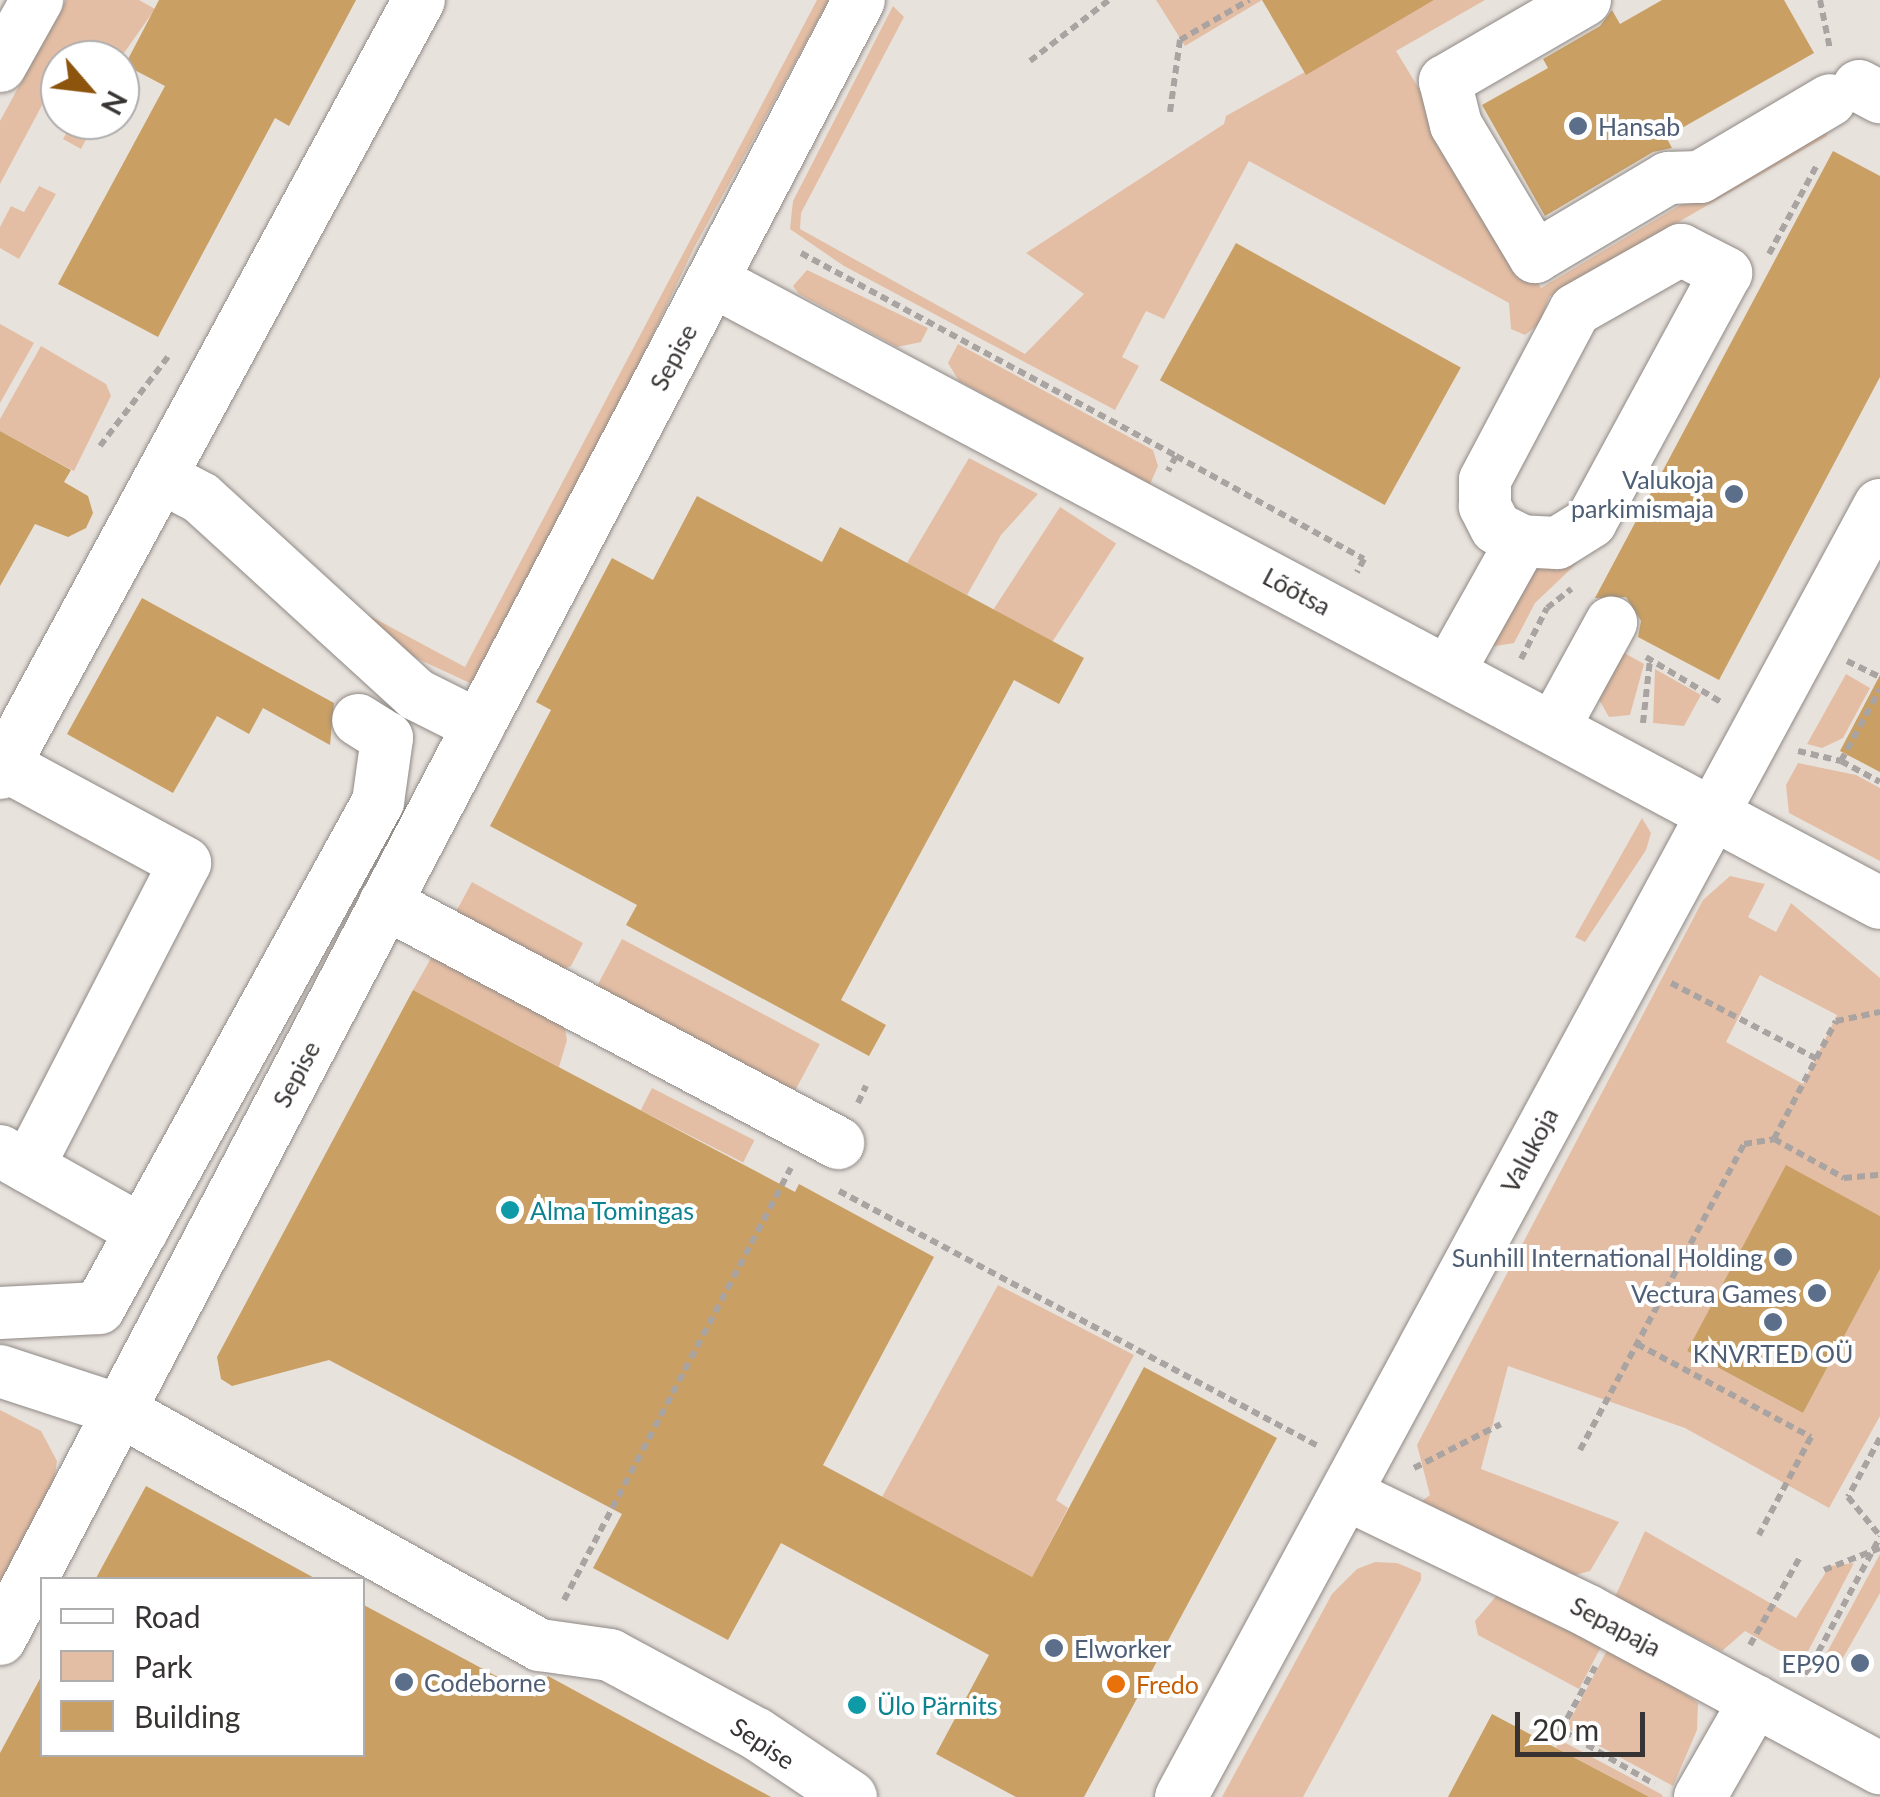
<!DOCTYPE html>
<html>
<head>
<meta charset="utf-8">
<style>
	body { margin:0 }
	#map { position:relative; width:1880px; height:1797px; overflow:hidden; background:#e8e2dd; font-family:Lato,sans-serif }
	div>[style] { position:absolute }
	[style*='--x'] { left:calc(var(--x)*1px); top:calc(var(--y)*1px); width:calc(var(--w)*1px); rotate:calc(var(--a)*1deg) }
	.green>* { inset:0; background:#e4bea4; transform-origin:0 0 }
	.building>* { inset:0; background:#c99f63; transform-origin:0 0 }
	.path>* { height:6px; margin-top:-3px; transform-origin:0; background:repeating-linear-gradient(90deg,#a9a4a1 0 8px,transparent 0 13px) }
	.roads { filter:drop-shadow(0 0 2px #8f8985) drop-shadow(0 0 2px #8f8985) }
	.minor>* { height:52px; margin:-26px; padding:0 26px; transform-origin:26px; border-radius:26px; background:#fff }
	.dots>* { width:28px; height:28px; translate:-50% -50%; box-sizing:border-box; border:5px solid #fff; border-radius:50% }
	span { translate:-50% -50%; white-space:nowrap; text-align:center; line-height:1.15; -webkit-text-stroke:8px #fff; paint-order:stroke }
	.service-label { font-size:25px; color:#4e5e75 }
	.left { translate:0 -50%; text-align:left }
	.right { translate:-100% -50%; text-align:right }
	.street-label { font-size:25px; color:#363332 }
	.culture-label { font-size:25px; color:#0d838f }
	.food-label { font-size:25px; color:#c56008 }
	.legend { position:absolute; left:40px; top:1577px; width:325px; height:180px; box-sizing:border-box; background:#fff; border:2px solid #afadad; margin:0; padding:12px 18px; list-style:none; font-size:30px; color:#363332 }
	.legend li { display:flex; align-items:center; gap:20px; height:50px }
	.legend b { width:50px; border:2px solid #afadad }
	.north { position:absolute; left:40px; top:40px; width:100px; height:100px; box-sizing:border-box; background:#fff; border:2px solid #afadad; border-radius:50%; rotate:118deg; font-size:28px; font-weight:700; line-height:40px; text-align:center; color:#363332 }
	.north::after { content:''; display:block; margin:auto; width:35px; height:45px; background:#8d540d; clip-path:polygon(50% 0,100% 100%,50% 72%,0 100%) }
	.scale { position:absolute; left:1515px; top:1712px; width:130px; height:45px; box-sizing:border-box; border:5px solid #363332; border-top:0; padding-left:12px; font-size:30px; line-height:35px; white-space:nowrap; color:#363332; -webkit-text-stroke:8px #fff; paint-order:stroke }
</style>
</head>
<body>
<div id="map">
	<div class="green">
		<i style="clip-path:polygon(66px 0,139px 0,155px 9px,119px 60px,60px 60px,60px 100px,48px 94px,0 184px,0 121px)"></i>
		<i style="clip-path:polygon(817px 0,829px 0,694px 248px,610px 425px,472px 684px,375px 639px,368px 615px,465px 667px)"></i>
		<i style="clip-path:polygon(1156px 0,1262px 0,1185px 46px)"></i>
		<i style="clip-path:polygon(1434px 0,1485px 0,1396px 51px,1541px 288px,1830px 116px,1827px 136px,1549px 297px,1540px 323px,1525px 335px,1511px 329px,1509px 303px,1249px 161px,1164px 319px,1146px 311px,1122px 357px,1139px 366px,1115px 410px,844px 266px,790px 229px,793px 201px,893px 6px,904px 17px,801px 213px,800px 229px,1025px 354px,1084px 294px,1026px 253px,1224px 124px,1226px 116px)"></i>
		<i style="clip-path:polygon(74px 120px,96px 120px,81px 149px,63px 139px)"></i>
		<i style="clip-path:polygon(39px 186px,56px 194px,19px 259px,0 248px,0 227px,11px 206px,24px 212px)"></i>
		<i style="clip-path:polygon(807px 270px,928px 328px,921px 342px,897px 347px,799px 294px,793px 286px)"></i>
		<i style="clip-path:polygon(0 324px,34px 343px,0 403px)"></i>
		<i style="clip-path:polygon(958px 344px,1153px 450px,1158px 466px,1150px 484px,959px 381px,948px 363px)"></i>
		<i style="clip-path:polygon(41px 346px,106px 384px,111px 396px,74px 471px,0 431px,0 419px)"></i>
		<i style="clip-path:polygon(969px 458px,1038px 494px,1001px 535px,967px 595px,907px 563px)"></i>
		<i style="left:1060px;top:507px;width:67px;height:122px;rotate:33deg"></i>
		<i style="clip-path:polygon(1577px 563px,1535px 603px,1514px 643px,1489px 647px,1538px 565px)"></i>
		<i style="clip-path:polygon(1612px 646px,1644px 664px,1630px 715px,1609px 717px,1589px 682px)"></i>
		<i style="clip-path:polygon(1655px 669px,1701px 695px,1684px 726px,1653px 723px)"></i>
		<i style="clip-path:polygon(1846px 674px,1870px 688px,1843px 738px,1822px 748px,1807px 744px)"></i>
		<i style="clip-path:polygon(1798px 763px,1856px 775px,1880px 788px,1880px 861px,1789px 813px,1786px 785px)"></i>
		<i style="clip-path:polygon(1642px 818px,1651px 833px,1646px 850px,1585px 942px,1575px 937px)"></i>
		<i style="clip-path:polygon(evenodd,1730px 876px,1765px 884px,1748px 917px,1776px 932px,1791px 903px,1880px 978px,1880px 1216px,1786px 1166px,1687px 1351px,1803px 1413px,1880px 1269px,1880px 1416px,1829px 1508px,1685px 1428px,1508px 1366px,1481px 1469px,1619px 1522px,1590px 1571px,1572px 1576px,1422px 1501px,1430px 1495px,1417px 1445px,1703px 900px,1730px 876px,1760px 975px,1837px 1015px,1803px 1084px,1726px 1042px,1760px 975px)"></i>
		<i style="clip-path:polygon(472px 882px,583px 943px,571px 966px,548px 975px,450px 923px)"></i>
		<i style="left:622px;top:939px;width:224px;height:66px;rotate:28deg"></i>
		<i style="clip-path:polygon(438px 946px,564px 1024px,567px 1040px,559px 1067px,413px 990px)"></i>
		<i style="left:652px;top:1088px;width:115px;height:25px;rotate:27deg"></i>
		<i style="clip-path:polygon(998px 1285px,1134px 1355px,1056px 1500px,1068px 1508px,1032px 1577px,882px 1497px)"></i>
		<i style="clip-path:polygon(0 1410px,41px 1431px,57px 1461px,54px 1479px,0 1590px)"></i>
		<i style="clip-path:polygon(1645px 1531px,1796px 1618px,1830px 1566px,1854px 1563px,1802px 1663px,1745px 1631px,1722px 1651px,1615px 1597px)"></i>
		<i style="clip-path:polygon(1880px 1554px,1880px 1593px,1832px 1677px,1818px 1669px)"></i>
		<i style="clip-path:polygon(1375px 1562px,1397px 1563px,1421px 1573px,1421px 1580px,1303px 1797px,1222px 1797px,1332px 1594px,1357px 1569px)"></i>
		<i style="clip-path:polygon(1503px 1588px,1604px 1641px,1579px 1689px,1478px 1635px,1475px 1621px)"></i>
		<i style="clip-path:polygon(1611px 1643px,1698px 1703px,1697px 1730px,1673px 1786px,1566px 1728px)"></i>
		<i style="clip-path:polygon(1560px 1740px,1661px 1794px,1663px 1797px,1609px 1797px,1617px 1780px,1556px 1748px)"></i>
	</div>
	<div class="building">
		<i style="clip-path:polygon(159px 0,356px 0,289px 126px,275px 118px,158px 337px,58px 284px,165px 86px,125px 65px)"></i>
		<i style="clip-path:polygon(1262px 0,1434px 0,1306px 75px)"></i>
		<i style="clip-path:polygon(1662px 0,1784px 0,1814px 53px,1666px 137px,1672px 148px,1653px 152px,1545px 216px,1482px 105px,1548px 68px,1543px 59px,1600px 26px,1612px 10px,1620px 24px)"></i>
		<i style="clip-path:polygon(1833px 151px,1880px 176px,1880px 377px,1719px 680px,1638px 637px,1641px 621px,1626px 597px,1595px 598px)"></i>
		<i style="left:1236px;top:243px;width:257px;height:157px;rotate:29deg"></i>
		<i style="clip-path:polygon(0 431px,71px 470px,64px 482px,88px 496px,93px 513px,86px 528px,68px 537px,35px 524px,0 586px)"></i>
		<i style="clip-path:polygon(697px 496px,822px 562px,840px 527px,1084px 658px,1059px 704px,1014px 680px,841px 1000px,886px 1025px,869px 1056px,626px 925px,637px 905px,490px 826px,551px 710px,536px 702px,612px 558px,653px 580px)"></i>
		<i style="clip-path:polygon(142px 598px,334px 703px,330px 745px,263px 708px,249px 734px,217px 716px,173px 793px,67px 734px)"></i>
		<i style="clip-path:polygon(1880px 675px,1880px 772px,1840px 751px)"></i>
		<i style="clip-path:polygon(413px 990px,795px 1192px,799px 1184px,934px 1257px,823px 1465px,1032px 1577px,1144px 1367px,1277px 1438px,1084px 1797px,1016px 1797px,936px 1754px,989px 1655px,781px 1543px,728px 1640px,593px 1568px,622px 1514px,329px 1360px,232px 1386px,221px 1379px,217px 1357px)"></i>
		<i style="clip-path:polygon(1786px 1165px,1880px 1216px,1880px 1269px,1803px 1413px,1687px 1351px)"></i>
		<i style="clip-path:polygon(146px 1486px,318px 1580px,95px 1580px)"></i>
		<i style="clip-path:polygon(362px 1604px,535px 1697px,548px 1676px,771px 1797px,0 1797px,0 1753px,42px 1675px,42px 1754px,362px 1754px)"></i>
		<i style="clip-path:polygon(1492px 1714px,1556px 1748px,1649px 1797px,1448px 1797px)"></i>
	</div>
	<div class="path">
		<i style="--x:1820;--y:0;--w:50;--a:78.5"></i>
		<i style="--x:1030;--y:61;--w:100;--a:-37.7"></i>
		<i style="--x:1170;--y:112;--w:73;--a:-82.1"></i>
		<i style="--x:1180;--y:40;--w:80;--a:-30.1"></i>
		<i style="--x:801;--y:253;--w:426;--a:28.4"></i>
		<i style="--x:1176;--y:456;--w:17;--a:118"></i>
		<i style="--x:1769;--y:254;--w:103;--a:-61.7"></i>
		<i style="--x:100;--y:446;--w:116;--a:-52.7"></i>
		<i style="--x:1176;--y:456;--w:214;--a:28.7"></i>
		<i style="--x:1364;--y:559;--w:15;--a:118"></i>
		<i style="--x:1646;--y:657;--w:87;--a:31"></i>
		<i style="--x:1521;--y:659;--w:57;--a:-63"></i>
		<i style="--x:1547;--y:608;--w:31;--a:-38"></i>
		<i style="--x:1847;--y:661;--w:37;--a:26"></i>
		<i style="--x:1643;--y:723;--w:63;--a:-83.7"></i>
		<i style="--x:1798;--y:751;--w:44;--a:13.1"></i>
		<i style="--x:1841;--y:761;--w:44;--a:28.3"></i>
		<i style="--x:1841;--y:761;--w:82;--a:-61.6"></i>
		<i style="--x:1671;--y:983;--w:165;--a:27.5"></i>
		<i style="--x:858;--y:1103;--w:19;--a:-65"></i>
		<i style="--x:1774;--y:1139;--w:80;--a:29.1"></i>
		<i style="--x:1844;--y:1178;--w:36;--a:-5"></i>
		<i style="--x:839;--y:1191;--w:543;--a:28.03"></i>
		<i style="--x:1637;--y:1344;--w:197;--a:28.1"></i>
		<i style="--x:1811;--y:1437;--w:111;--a:118"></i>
		<i style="--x:1880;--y:1438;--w:67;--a:118.5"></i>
		<i style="--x:1848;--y:1497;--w:50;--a:50.6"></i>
		<i style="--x:1580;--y:1450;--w:347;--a:-61.8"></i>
		<i style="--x:1744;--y:1144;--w:30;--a:-9"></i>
		<i style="--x:1774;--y:1139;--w:133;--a:-62.3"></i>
		<i style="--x:1836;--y:1021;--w:45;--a:-11.6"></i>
		<i style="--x:1414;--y:1468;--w:97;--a:-26.8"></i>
		<i style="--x:1824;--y:1570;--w:60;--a:-21.4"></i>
		<i style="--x:564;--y:1600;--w:488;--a:-62.3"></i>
		<i style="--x:1750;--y:1645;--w:101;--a:-60.4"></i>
		<i style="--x:1806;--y:1675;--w:157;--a:-61.8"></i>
		<i style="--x:1553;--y:1725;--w:117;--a:30.3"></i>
		<i style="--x:1561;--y:1730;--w:72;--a:-61.6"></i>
	</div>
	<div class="roads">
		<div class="minor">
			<i style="--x:1585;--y:0;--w:162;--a:149.9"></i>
			<i style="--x:1445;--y:81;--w:45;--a:76"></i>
			<i style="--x:1456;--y:125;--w:154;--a:59.1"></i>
			<i style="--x:1535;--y:257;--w:155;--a:-30.7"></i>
			<i style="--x:1668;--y:178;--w:32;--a:-2"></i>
			<i style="--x:1700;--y:177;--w:151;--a:-30.6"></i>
			<i style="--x:0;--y:66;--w:76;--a:-60.7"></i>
			<i style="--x:1859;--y:86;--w:24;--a:28"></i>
			<i style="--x:1681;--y:250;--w:51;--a:27.1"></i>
			<i style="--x:1726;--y:273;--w:283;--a:118.5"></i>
			<i style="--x:1591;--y:522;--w:40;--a:148"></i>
			<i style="--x:1557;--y:543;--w:35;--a:-177"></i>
			<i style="--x:1522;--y:541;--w:29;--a:-153"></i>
			<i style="--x:1496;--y:528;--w:25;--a:-117"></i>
			<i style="--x:1485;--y:506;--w:26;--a:-90"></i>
			<i style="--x:1485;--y:480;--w:192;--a:-62.1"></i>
			<i style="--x:1575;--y:310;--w:122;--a:-29.5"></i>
			<i style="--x:713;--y:281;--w:1322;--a:28.06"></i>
			<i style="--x:163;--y:478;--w:43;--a:27.8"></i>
			<i style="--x:201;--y:498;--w:292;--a:42.4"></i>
			<i style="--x:417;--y:695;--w:69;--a:26.6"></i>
			<i style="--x:1449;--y:671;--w:149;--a:-60.7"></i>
			<i style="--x:1554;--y:727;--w:119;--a:-61.3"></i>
			<i style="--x:4;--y:765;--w:206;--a:28.4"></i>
			<i style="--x:185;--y:863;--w:342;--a:117.3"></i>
			<i style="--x:0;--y:773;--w:879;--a:-61.54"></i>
			<i style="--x:385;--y:903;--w:513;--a:27.91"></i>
			<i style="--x:0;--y:1151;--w:163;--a:29.4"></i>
			<i style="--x:0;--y:1313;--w:99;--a:-2.9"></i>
			<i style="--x:99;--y:1308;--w:578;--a:-61.13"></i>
			<i style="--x:378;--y:802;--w:65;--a:-82"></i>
			<i style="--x:387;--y:738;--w:34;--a:-148"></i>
			<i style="--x:0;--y:1371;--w:125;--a:18.1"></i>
			<i style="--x:119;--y:1410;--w:482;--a:29.2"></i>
			<i style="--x:540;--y:1645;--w:71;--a:8.1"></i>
			<i style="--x:610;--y:1655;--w:167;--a:28.3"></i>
			<i style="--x:757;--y:1734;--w:113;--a:33.8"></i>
			<i style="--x:1346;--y:1494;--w:267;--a:25.8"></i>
			<i style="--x:1586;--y:1610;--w:334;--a:28.3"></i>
			<i style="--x:0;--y:1639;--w:1850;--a:-62.34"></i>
			<i style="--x:1181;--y:1797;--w:1469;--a:-61.59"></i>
			<i style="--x:1700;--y:1797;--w:111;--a:-60.2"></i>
		</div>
	</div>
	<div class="dots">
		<i style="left:1578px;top:126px;background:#5c6f8a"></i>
		<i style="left:1734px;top:494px;background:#5c6f8a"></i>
		<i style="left:510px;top:1210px;background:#0f9aa8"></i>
		<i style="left:1783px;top:1257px;background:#5c6f8a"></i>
		<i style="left:1817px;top:1293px;background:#5c6f8a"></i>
		<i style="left:1773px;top:1322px;background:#5c6f8a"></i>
		<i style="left:1054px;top:1648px;background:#5c6f8a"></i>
		<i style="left:1860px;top:1663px;background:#5c6f8a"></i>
		<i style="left:404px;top:1682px;background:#5c6f8a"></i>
		<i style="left:1116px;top:1684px;background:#e8710a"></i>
		<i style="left:857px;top:1705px;background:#0f9aa8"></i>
	</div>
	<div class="service-label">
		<span class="left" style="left:1598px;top:126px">Hansab</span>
		<span class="right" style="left:1714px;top:494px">Valukoja<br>parkimismaja</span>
		<span class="right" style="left:1763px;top:1257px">Sunhill International Holding</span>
		<span class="right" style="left:1797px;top:1293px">Vectura Games</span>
		<span style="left:1773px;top:1353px">KNVRTED OÜ</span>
		<span class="left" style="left:1074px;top:1648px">Elworker</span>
		<span class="right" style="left:1840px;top:1663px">EP90</span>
		<span class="left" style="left:424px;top:1682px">Codeborne</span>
	</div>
	<div class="street-label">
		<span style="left:673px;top:357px;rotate:-62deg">Sepise</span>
		<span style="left:1297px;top:591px;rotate:28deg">Lõõtsa</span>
		<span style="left:296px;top:1074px;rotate:-62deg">Sepise</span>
		<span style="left:1529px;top:1150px;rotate:-62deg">Valukoja</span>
		<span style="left:1616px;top:1626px;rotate:28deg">Sepapaja</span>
		<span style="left:763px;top:1743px;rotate:34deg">Sepise</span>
	</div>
	<div class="culture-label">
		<span class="left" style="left:530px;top:1210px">Alma Tomingas</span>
		<span class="left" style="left:877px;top:1705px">Ülo Pärnits</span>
	</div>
	<div class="food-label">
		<span class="left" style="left:1136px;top:1684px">Fredo</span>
	</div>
	<ul class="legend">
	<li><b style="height:12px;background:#fff"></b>Road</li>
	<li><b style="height:28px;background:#e4bea4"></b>Park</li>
	<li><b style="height:28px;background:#c99f63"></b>Building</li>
	</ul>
	<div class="north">N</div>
	<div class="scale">20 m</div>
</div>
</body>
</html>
